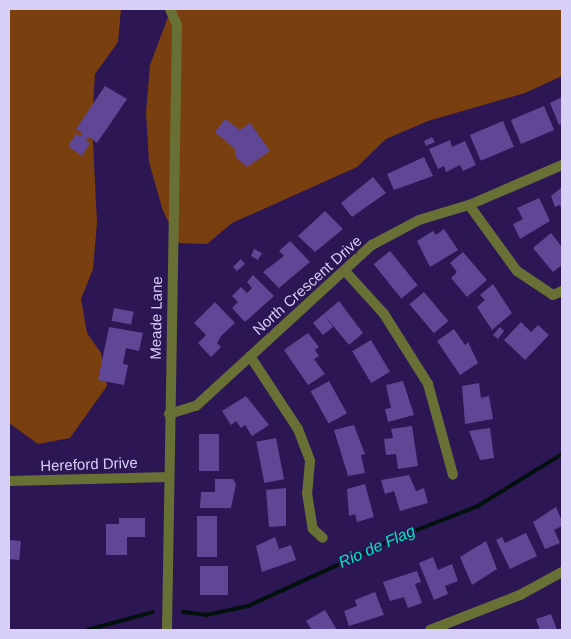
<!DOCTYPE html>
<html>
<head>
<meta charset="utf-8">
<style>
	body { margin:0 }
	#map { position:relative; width:571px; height:639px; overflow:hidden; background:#2c1654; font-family:Arial,sans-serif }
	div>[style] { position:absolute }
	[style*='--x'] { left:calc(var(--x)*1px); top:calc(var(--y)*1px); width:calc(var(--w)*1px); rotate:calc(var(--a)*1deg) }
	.forest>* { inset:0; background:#793f0e }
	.stream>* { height:4px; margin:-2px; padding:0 2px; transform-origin:2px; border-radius:2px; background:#02110d }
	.building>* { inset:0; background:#5f4796; transform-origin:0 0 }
	.minor>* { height:10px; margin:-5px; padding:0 5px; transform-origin:5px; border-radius:5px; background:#697035 }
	span { translate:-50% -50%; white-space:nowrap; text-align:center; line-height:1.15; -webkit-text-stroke:4px #2c1654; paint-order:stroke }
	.street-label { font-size:15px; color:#d7cff6 }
	.water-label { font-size:16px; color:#06e4be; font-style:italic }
	.frame { position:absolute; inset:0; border:10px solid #d7cff6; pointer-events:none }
</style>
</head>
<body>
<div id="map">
	<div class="forest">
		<i style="clip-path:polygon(9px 9px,121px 9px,118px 42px,95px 74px,92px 121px,97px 223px,93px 269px,81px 299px,87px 333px,101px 353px,107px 386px,70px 438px,38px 444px,9px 423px)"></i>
		<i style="clip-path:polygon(171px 9px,562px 9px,562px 76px,525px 93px,428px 121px,386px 139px,357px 167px,232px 223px,207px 244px,179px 243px,163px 211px,149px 162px,146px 112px,150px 65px)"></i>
	</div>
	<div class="stream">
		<i style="--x:183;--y:612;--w:23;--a:7"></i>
		<i style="--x:206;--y:615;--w:43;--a:-12.1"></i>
		<i style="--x:248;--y:606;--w:166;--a:-24.6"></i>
		<i style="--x:399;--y:537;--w:85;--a:-21.4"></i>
		<i style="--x:478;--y:506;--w:99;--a:-31.8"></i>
		<i style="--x:87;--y:630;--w:68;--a:-15.3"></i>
	</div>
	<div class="building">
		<i style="clip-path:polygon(105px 86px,127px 99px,97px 143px,89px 137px,86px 141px,90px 143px,82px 156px,68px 146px,76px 134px,80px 136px,82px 133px,76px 129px)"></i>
		<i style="clip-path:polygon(562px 97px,562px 124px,559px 125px,550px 103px)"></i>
		<i style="left:544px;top:106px;width:26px;height:36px;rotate:67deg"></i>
		<i style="clip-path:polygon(225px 119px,240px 130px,250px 123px,270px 151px,247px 167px,236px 157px,235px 149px,215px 132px)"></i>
		<i style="left:503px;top:121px;width:28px;height:36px;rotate:67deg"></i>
		<i style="clip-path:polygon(432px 137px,435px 142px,426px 146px,424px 141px)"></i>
		<i style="clip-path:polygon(450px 140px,452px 147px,465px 141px,476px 165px,463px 171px,460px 165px,446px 172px,444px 166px,438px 169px,429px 149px)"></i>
		<i style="clip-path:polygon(424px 157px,433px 176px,394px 190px,387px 174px)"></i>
		<i style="clip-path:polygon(373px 177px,386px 193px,352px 217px,341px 203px)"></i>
		<i style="clip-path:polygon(562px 187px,562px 210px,560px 205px,555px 207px,551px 196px)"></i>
		<i style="clip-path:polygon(539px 198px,550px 221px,520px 239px,513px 224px,523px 219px,517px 208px)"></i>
		<i style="clip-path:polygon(325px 211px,343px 229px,315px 252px,298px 236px)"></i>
		<i style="clip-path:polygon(444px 229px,458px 250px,430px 267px,417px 241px,433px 231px,436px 235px)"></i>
		<i style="clip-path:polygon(551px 233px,562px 247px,562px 265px,553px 272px,533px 248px)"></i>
		<i style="clip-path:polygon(290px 241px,310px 262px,279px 288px,263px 272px,284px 256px,279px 251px)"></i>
		<i style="clip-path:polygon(254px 249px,262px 253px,258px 260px,251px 256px)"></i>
		<i style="left:390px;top:251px;width:44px;height:21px;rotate:51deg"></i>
		<i style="clip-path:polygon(463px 252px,487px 280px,467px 297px,451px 278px,457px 272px,450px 263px)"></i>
		<i style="clip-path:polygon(241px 259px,245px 264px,237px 271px,233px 267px)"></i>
		<i style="clip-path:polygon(253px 275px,274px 296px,245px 322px,232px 308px,238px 302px,232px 296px,241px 287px,247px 293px,252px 288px,247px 282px)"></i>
		<i style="clip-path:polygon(493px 284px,512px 313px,492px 330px,477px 307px,485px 300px,480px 295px)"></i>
		<i style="left:424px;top:292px;width:38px;height:19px;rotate:50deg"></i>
		<i style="clip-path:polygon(339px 301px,363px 333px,349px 345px,325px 316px,333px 327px,323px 335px,313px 323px)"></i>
		<i style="clip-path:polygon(215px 302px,235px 323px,221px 336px,217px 343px,221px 347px,211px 357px,198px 343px,206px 335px,194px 323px)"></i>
		<i style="left:114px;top:308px;width:20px;height:13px;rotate:11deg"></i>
		<i style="clip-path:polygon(521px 322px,531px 332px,538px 325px,549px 335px,525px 360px,504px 340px)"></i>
		<i style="clip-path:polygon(109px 327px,143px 333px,139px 351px,126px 348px,123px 364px,128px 365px,124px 385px,98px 380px)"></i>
		<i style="clip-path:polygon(500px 327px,504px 331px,498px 339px,493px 335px)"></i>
		<i style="clip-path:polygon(454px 329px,465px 345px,468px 342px,478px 363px,460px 375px,437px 341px)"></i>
		<i style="clip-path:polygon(308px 333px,319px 347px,315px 350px,319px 356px,314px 359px,325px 374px,308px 385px,284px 350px)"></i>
		<i style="left:371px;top:340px;width:37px;height:22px;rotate:59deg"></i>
		<i style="left:329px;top:381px;width:37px;height:21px;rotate:61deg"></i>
		<i style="clip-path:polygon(403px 381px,414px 415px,388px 422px,385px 409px,391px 408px,386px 385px)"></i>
		<i style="clip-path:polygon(479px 383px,481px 398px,489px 396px,493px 419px,465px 424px,462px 386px)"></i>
		<i style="clip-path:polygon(246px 396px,269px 425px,252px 436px,245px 425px,241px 428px,236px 421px,231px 425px,222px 411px)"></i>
		<i style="clip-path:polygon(354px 425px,365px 454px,361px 455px,365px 473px,348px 476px,334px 430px)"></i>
		<i style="clip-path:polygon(412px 426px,418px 466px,398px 469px,396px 454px,386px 455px,384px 439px,393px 438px,391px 429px)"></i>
		<i style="clip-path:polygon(490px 428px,494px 458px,480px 460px,469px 431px)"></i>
		<i style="left:199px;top:434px;width:20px;height:37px"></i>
		<i style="left:276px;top:438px;width:42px;height:20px;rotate:79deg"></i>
		<i style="clip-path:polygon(409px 475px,416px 491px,424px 488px,428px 503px,400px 511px,394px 491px,385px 494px,381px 480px)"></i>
		<i style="clip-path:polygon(215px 479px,233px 479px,236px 484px,231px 508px,200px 508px,201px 492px,215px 492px)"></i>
		<i style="clip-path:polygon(365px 484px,374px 517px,357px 522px,355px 514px,349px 516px,347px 489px)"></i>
		<i style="clip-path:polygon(286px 488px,286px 526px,269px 527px,266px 490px)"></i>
		<i style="clip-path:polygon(556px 507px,562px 521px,562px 526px,554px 530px,560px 543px,545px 549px,533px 522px)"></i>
		<i style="left:197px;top:516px;width:20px;height:41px"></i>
		<i style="clip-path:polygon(119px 518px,145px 518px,145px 537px,127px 537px,127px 555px,106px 555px,106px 524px,119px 524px)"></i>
		<i style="clip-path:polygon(526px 533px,537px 556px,510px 569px,496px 540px,502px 537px,505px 543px)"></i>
		<i style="clip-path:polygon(275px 537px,279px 549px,291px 545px,296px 560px,262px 572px,256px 546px)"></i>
		<i style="left:9px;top:540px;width:12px;height:19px;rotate:5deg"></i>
		<i style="clip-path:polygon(486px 541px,497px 569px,472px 585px,460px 557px)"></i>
		<i style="clip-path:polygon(433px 557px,438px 570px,452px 564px,458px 581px,445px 586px,448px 594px,434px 600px,419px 563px)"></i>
		<i style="left:200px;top:566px;width:28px;height:29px"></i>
		<i style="clip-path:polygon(417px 571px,421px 582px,415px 584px,422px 603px,408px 608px,404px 597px,390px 601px,383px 582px)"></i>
		<i style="clip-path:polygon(375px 592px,384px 615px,349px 626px,344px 611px,357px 606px,355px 600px)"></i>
		<i style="clip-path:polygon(325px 610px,337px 630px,312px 630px,306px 621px)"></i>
		<i style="clip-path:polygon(551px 614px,557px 630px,540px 630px,536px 619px)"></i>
	</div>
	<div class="minor">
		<i style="--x:469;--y:205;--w:82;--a:54"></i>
		<i style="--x:517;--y:271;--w:43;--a:33.7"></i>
		<i style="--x:553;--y:295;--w:10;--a:-24"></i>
		<i style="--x:345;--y:271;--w:58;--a:47.8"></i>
		<i style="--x:384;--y:314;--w:83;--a:57.8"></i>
		<i style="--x:428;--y:384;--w:94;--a:74.6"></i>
		<i style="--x:250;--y:356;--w:87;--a:56.7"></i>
		<i style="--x:298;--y:429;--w:34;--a:69"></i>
		<i style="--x:310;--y:461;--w:32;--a:95"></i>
		<i style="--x:307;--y:493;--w:36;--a:81"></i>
		<i style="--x:313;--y:529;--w:13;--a:42"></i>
		<i style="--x:169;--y:414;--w:28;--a:-17"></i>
		<i style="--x:196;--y:406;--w:239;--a:-42.5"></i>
		<i style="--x:372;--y:245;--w:53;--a:-28"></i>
		<i style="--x:419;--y:220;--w:52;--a:-16.7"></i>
		<i style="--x:469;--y:205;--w:101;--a:-23.3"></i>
		<i style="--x:9;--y:481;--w:160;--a:-1.4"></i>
		<i style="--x:167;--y:630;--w:605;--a:-89.05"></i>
		<i style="--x:177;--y:25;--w:17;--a:-114"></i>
		<i style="--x:430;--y:630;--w:97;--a:-21.3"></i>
		<i style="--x:520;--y:595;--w:48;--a:-28.7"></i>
	</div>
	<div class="street-label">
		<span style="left:307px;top:285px;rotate:-42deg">North Crescent Drive</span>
		<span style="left:156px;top:318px;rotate:-89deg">Meade Lane</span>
		<span style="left:89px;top:464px;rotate:-2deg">Hereford Drive</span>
	</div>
	<div class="water-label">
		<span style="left:377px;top:547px;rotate:-24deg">Rio de Flag</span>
	</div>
	<div class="frame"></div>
</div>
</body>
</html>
